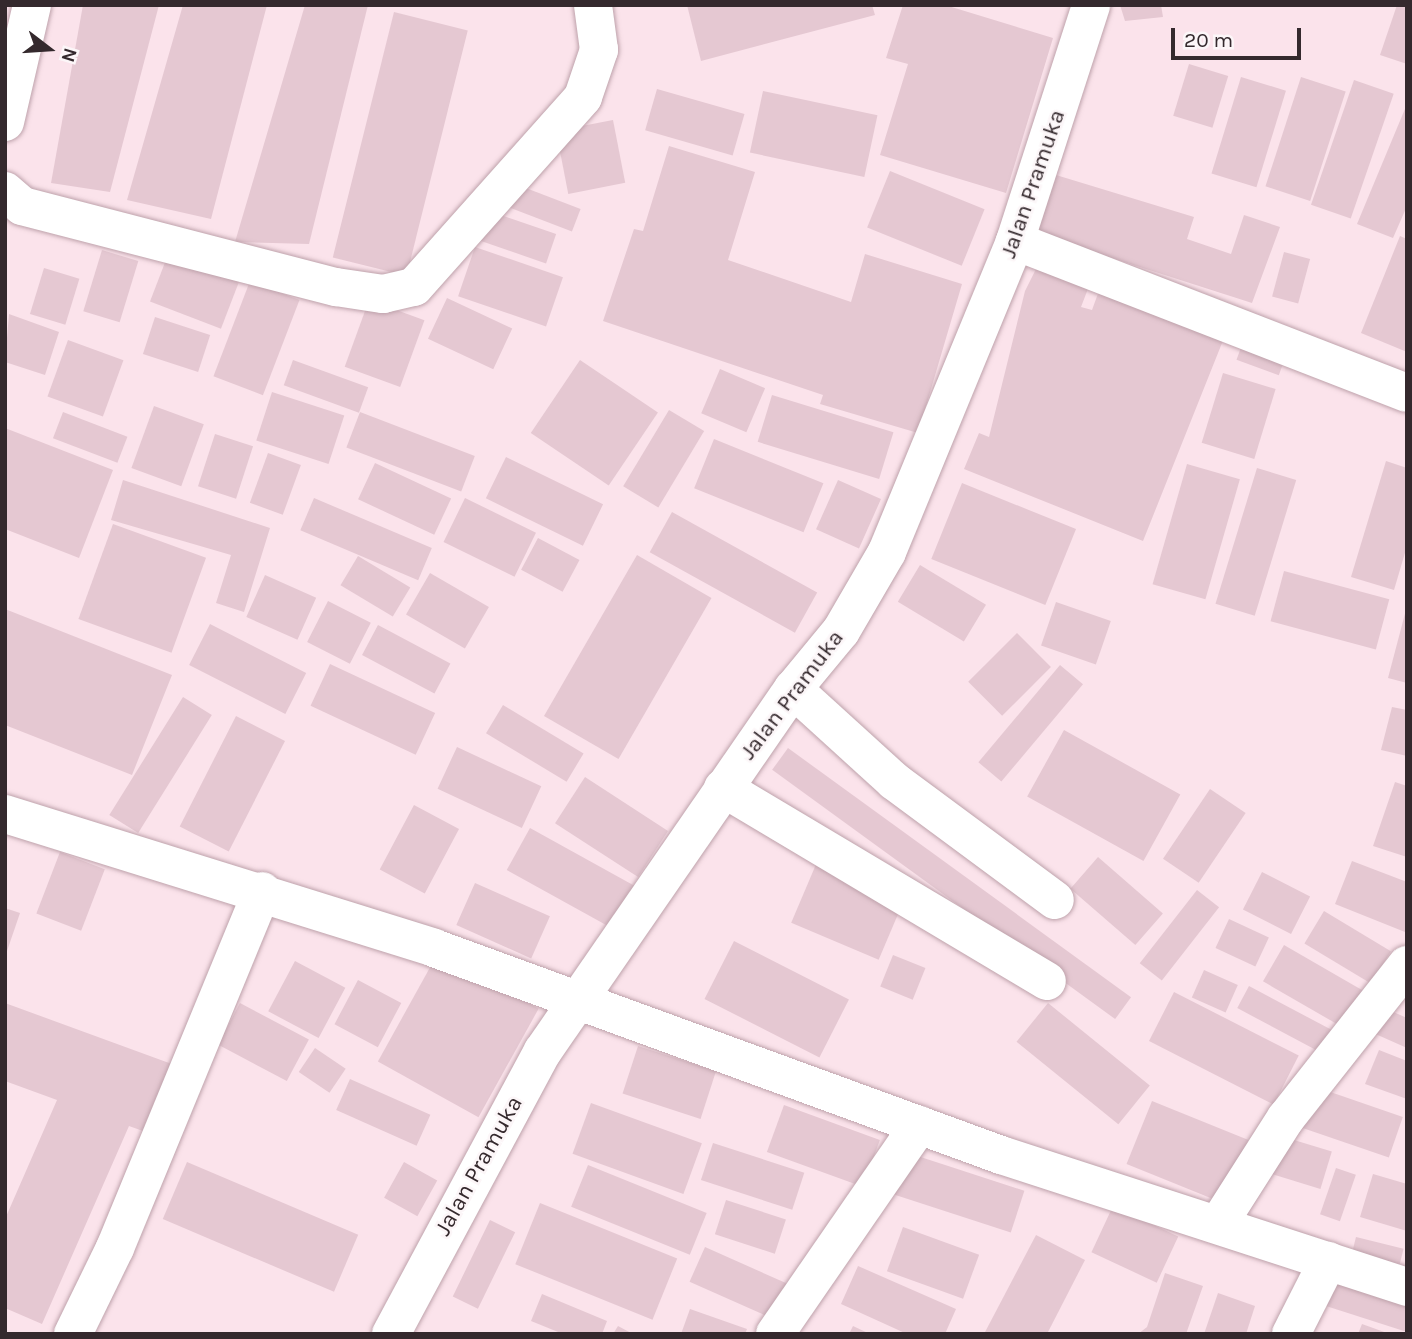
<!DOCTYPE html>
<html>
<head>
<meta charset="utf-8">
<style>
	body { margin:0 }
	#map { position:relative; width:1412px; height:1339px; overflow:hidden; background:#fbe3eb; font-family:Karla,sans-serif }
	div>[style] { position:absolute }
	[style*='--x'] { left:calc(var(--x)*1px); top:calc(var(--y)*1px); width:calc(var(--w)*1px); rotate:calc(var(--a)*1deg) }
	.building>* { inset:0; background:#e5c8d2; transform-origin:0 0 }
	.roads { filter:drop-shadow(0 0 2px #bea2ab) drop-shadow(0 0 2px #bea2ab) }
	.minor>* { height:38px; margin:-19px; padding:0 19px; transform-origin:19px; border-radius:19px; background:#fff }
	span { translate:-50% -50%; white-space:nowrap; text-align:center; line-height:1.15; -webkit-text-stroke:5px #fcf6f8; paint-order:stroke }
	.street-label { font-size:23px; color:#34292d }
	.frame { position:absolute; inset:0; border:7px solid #34292d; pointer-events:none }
	.north { position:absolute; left:14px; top:14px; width:70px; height:70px; -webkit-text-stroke:5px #fcf6f8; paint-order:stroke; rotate:107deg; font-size:19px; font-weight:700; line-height:28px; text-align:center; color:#34292d }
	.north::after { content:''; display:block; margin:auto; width:24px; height:32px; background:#34292d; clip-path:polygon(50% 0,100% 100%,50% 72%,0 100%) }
	.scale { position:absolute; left:1171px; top:28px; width:130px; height:32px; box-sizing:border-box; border:4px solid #34292d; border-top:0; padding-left:9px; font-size:21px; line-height:24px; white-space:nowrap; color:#34292d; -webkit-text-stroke:5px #fcf6f8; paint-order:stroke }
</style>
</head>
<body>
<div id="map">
	<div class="building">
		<i style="clip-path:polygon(83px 5px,159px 5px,110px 192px,51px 183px)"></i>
		<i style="clip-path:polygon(183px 5px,267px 5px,211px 219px,127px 200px)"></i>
		<i style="clip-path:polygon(305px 5px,368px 5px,309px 244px,235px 242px)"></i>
		<i style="clip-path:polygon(687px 5px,872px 5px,875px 15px,701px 61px)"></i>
		<i style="clip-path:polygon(903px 5px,945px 5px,1053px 38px,1006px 193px,880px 155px,908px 64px,886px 58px)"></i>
		<i style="clip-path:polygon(1120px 5px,1161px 5px,1163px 17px,1125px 21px)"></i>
		<i style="clip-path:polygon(1397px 5px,1407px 5px,1407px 64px,1380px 55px)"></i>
		<i style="left:394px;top:12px;width:76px;height:253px;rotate:14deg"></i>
		<i style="left:1189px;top:64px;width:41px;height:54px;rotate:17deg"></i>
		<i style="left:1241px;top:77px;width:47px;height:101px;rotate:17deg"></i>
		<i style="left:1301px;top:77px;width:47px;height:115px;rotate:18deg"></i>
		<i style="left:1354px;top:80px;width:42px;height:132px;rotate:19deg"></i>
		<i style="left:657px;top:89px;width:91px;height:43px;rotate:16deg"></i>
		<i style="left:763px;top:91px;width:117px;height:63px;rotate:12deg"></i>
		<i style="clip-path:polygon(1407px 104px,1407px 206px,1393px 238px,1357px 224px)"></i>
		<i style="left:613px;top:120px;width:64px;height:58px;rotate:79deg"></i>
		<i style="clip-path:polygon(669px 146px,755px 172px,728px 260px,851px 302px,865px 254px,962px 284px,918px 433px,820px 404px,823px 395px,603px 321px,634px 229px,643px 231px)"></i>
		<i style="left:890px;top:171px;width:102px;height:61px;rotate:22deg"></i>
		<i style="clip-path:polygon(1056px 175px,1194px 217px,1187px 239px,1231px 254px,1244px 215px,1280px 227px,1252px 303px,1037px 234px)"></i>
		<i style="left:518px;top:185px;width:67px;height:24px;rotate:21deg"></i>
		<i style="left:489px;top:211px;width:71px;height:31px;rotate:19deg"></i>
		<i style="clip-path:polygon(1400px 236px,1407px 239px,1407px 352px,1361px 333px)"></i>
		<i style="left:475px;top:247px;width:93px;height:52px;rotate:19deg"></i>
		<i style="left:102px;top:250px;width:38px;height:64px;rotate:17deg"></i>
		<i style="left:169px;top:252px;width:76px;height:53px;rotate:21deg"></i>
		<i style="left:1284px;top:252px;width:27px;height:46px;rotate:15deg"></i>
		<i style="clip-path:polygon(1040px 261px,1091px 281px,1081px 307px,1092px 310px,1100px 288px,1224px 338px,1143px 541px,964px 469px,979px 433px,989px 437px,1025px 291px)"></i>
		<i style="left:44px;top:268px;width:37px;height:48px;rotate:17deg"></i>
		<i style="left:250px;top:281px;width:53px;height:102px;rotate:21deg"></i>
		<i style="left:447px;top:298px;width:72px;height:45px;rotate:25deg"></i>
		<i style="left:369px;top:300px;width:59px;height:71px;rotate:20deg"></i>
		<i style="clip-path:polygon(9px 314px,59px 332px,45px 375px,5px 362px)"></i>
		<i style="left:155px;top:317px;width:58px;height:39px;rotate:18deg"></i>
		<i style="left:68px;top:340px;width:59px;height:60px;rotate:20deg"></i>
		<i style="left:1243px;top:342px;width:45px;height:19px;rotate:20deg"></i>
		<i style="left:293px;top:360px;width:80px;height:27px;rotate:20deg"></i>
		<i style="left:580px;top:360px;width:94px;height:88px;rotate:34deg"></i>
		<i style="left:720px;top:369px;width:49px;height:48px;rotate:23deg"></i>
		<i style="left:1223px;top:373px;width:55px;height:73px;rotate:17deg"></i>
		<i style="left:272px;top:392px;width:76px;height:51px;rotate:18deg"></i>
		<i style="left:772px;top:395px;width:127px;height:49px;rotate:17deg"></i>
		<i style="left:154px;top:406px;width:53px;height:66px;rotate:20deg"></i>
		<i style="left:669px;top:410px;width:41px;height:89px;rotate:31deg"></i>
		<i style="left:63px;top:412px;width:69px;height:28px;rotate:21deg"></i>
		<i style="left:360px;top:412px;width:123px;height:38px;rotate:21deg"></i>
		<i style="clip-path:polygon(5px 428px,113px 470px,79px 558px,5px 529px)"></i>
		<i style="left:215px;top:434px;width:40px;height:55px;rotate:18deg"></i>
		<i style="left:714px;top:439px;width:118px;height:53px;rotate:22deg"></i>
		<i style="left:268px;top:453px;width:35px;height:53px;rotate:20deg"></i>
		<i style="left:506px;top:457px;width:108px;height:46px;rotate:26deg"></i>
		<i style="clip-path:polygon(1386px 461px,1407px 468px,1407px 546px,1394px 590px,1351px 577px)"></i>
		<i style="left:375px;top:463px;width:84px;height:40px;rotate:25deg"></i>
		<i style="left:1187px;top:464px;width:55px;height:125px;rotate:16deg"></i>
		<i style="left:1257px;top:468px;width:41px;height:142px;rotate:17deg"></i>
		<i style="clip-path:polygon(123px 480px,270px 528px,244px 612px,216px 603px,231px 555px,111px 520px)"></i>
		<i style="left:838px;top:480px;width:47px;height:54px;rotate:24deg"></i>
		<i style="left:962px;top:483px;width:123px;height:82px;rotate:22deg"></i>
		<i style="left:314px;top:498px;width:128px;height:35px;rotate:23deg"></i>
		<i style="left:465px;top:498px;width:79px;height:49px;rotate:26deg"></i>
		<i style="left:672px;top:512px;width:166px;height:46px;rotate:29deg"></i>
		<i style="left:113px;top:524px;width:99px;height:101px;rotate:20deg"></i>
		<i style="left:538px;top:538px;width:47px;height:36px;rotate:28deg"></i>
		<i style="left:637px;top:555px;width:86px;height:186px;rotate:30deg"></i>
		<i style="left:358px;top:556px;width:61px;height:34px;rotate:31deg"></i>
		<i style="left:920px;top:565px;width:77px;height:43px;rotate:31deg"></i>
		<i style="left:1284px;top:571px;width:109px;height:52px;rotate:15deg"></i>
		<i style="left:430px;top:573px;width:68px;height:48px;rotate:30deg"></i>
		<i style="left:265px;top:575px;width:56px;height:46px;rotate:24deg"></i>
		<i style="left:328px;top:601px;width:48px;height:46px;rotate:27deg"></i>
		<i style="left:1056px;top:602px;width:58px;height:46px;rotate:19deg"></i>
		<i style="clip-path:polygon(1407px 606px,1407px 683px,1388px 678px)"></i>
		<i style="clip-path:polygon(5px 609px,172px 675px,132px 775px,5px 725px)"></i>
		<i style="left:210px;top:624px;width:108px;height:46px;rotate:27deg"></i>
		<i style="left:378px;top:625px;width:82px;height:34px;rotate:28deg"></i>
		<i style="left:1017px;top:633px;width:48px;height:69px;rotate:45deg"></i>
		<i style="left:330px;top:664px;width:116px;height:46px;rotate:25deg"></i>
		<i style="left:1060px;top:665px;width:30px;height:127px;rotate:40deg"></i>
		<i style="left:183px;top:697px;width:34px;height:139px;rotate:32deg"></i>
		<i style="left:503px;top:705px;width:94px;height:33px;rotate:31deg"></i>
		<i style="clip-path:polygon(1392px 707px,1407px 710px,1407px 756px,1381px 750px)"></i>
		<i style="left:236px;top:716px;width:55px;height:124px;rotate:27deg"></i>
		<i style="left:1064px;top:730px;width:133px;height:76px;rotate:29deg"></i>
		<i style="left:457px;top:747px;width:93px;height:46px;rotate:25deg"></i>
		<i style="left:788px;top:748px;width:424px;height:27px;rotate:36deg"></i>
		<i style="left:585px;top:777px;width:99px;height:55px;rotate:33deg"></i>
		<i style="clip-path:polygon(1395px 782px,1407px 786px,1407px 857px,1373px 846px)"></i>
		<i style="left:1210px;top:789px;width:43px;height:84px;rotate:34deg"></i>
		<i style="left:414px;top:805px;width:51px;height:73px;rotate:28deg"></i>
		<i style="left:530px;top:828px;width:124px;height:48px;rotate:29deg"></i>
		<i style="left:60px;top:852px;width:48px;height:66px;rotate:21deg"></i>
		<i style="left:1098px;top:857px;width:86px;height:42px;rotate:41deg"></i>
		<i style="clip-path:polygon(1352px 861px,1407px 882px,1405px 932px,1335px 904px)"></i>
		<i style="left:817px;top:862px;width:95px;height:66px;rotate:23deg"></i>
		<i style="left:1262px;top:872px;width:54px;height:42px;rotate:27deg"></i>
		<i style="left:475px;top:883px;width:82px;height:46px;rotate:24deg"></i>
		<i style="left:1197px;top:890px;width:28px;height:93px;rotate:38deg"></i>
		<i style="clip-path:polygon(5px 908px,20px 913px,6px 954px,5px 954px)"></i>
		<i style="left:1324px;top:911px;width:78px;height:38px;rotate:31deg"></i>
		<i style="left:1229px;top:919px;width:44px;height:32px;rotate:25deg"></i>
		<i style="left:734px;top:941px;width:129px;height:65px;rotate:27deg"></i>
		<i style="left:1284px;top:945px;width:104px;height:42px;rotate:30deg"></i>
		<i style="left:438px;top:953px;width:115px;height:124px;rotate:29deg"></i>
		<i style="left:893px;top:955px;width:35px;height:34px;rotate:22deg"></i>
		<i style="left:295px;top:961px;width:57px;height:57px;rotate:28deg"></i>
		<i style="left:1204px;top:970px;width:37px;height:30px;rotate:24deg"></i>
		<i style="left:358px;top:980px;width:49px;height:50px;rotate:28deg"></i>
		<i style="left:1249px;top:986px;width:103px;height:25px;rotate:28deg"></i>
		<i style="left:1174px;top:992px;width:140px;height:55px;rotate:27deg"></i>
		<i style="clip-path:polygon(5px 1003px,180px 1067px,154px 1135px,129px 1126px,42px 1324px,5px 1308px,5px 1219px,57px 1100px,5px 1081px)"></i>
		<i style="left:240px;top:1003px;width:78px;height:47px;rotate:28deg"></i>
		<i style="left:1048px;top:1003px;width:131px;height:50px;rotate:39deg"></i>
		<i style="clip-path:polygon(1382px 1007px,1407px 1018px,1407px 1048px,1371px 1032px)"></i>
		<i style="left:638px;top:1046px;width:82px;height:50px;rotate:18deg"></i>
		<i style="left:315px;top:1048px;width:37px;height:29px;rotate:34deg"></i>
		<i style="clip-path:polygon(1379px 1050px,1407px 1061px,1407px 1099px,1365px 1084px)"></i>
		<i style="left:350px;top:1079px;width:88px;height:34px;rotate:24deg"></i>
		<i style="left:1313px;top:1086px;width:95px;height:43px;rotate:19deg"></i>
		<i style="left:1152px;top:1101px;width:104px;height:68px;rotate:22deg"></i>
		<i style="left:591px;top:1103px;width:118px;height:54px;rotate:20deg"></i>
		<i style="left:784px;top:1105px;width:102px;height:50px;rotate:20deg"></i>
		<i style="left:1284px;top:1137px;width:50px;height:39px;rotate:17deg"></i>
		<i style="left:713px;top:1143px;width:96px;height:39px;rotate:18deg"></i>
		<i style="left:896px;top:1149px;width:135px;height:44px;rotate:18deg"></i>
		<i style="left:187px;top:1162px;width:186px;height:62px;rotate:23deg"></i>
		<i style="left:404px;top:1162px;width:38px;height:41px;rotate:29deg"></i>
		<i style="left:588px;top:1165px;width:128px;height:45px;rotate:22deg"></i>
		<i style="left:1336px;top:1168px;width:21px;height:49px;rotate:19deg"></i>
		<i style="clip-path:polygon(1373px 1174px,1407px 1184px,1407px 1231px,1360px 1217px)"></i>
		<i style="left:726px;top:1200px;width:63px;height:36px;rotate:18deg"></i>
		<i style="left:540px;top:1203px;width:148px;height:66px;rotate:22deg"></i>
		<i style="left:1113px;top:1206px;width:72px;height:51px;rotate:25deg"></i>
		<i style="left:490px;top:1220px;width:28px;height:85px;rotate:26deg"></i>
		<i style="left:903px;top:1227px;width:81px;height:47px;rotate:20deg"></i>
		<i style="clip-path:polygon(1036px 1235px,1085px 1260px,1047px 1334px,984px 1334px)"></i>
		<i style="left:1356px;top:1237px;width:49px;height:24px;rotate:14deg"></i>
		<i style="left:705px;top:1247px;width:91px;height:38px;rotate:24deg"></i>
		<i style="clip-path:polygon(858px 1266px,956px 1309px,945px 1334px,907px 1334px,841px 1304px)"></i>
		<i style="clip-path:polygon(1165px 1273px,1203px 1286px,1186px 1334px,1138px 1334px,1147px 1327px)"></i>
		<i style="clip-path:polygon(1337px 1274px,1407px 1296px,1407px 1332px,1326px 1306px)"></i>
		<i style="clip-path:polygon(1218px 1293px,1255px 1306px,1246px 1334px,1204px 1334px)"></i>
		<i style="clip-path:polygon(542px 1294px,607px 1321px,602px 1334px,563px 1334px,531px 1321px)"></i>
		<i style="clip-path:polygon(690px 1309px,747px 1329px,745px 1334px,681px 1334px)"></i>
		<i style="clip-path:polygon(1362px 1324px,1387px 1333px,1387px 1334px,1358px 1334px)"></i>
		<i style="clip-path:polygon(618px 1326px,633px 1334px,613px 1334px)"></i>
		<i style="clip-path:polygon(853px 1326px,870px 1334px,849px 1334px)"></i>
	</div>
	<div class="roads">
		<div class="minor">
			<i style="--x:5;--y:122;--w:120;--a:-77"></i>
			<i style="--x:5;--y:191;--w:23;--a:41"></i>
			<i style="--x:22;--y:206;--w:324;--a:14.5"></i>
			<i style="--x:336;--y:287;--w:48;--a:8.5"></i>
			<i style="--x:383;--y:294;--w:32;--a:-13"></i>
			<i style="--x:414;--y:287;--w:254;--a:-48.3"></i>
			<i style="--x:583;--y:97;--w:50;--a:-71.2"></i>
			<i style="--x:599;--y:50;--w:45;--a:-97.6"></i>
			<i style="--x:1015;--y:241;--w:420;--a:21.2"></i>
			<i style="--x:793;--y:689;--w:137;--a:42.3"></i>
			<i style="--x:894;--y:781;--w:200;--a:36.5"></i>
			<i style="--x:723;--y:788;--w:377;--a:30.8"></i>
			<i style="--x:5;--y:814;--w:449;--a:17.3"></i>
			<i style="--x:434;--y:948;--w:604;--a:20.06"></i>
			<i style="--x:1001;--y:1155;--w:427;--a:18"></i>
			<i style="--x:1219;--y:1223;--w:125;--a:-57.5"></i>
			<i style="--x:1286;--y:1118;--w:195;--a:-51.7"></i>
			<i style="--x:73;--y:1334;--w:96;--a:-64"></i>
			<i style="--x:115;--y:1248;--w:386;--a:-67.6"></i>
			<i style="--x:391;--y:1334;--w:321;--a:-61.8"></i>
			<i style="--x:543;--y:1051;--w:440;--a:-55.4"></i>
			<i style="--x:793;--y:689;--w:75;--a:-50.4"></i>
			<i style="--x:841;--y:631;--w:91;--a:-59.8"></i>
			<i style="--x:887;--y:552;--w:336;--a:-67.6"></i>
			<i style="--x:1015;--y:241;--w:248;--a:-72.1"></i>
			<i style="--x:775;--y:1334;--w:254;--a:-55.4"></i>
			<i style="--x:1291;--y:1334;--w:82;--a:-63.1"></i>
		</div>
	</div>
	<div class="street-label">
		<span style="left:1033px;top:184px;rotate:-71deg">Jalan Pramuka</span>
		<span style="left:792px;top:695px;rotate:-53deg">Jalan Pramuka</span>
		<span style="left:479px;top:1166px;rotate:-61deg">Jalan Pramuka</span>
	</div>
	<div class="frame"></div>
	<div class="north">N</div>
	<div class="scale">20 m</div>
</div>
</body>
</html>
